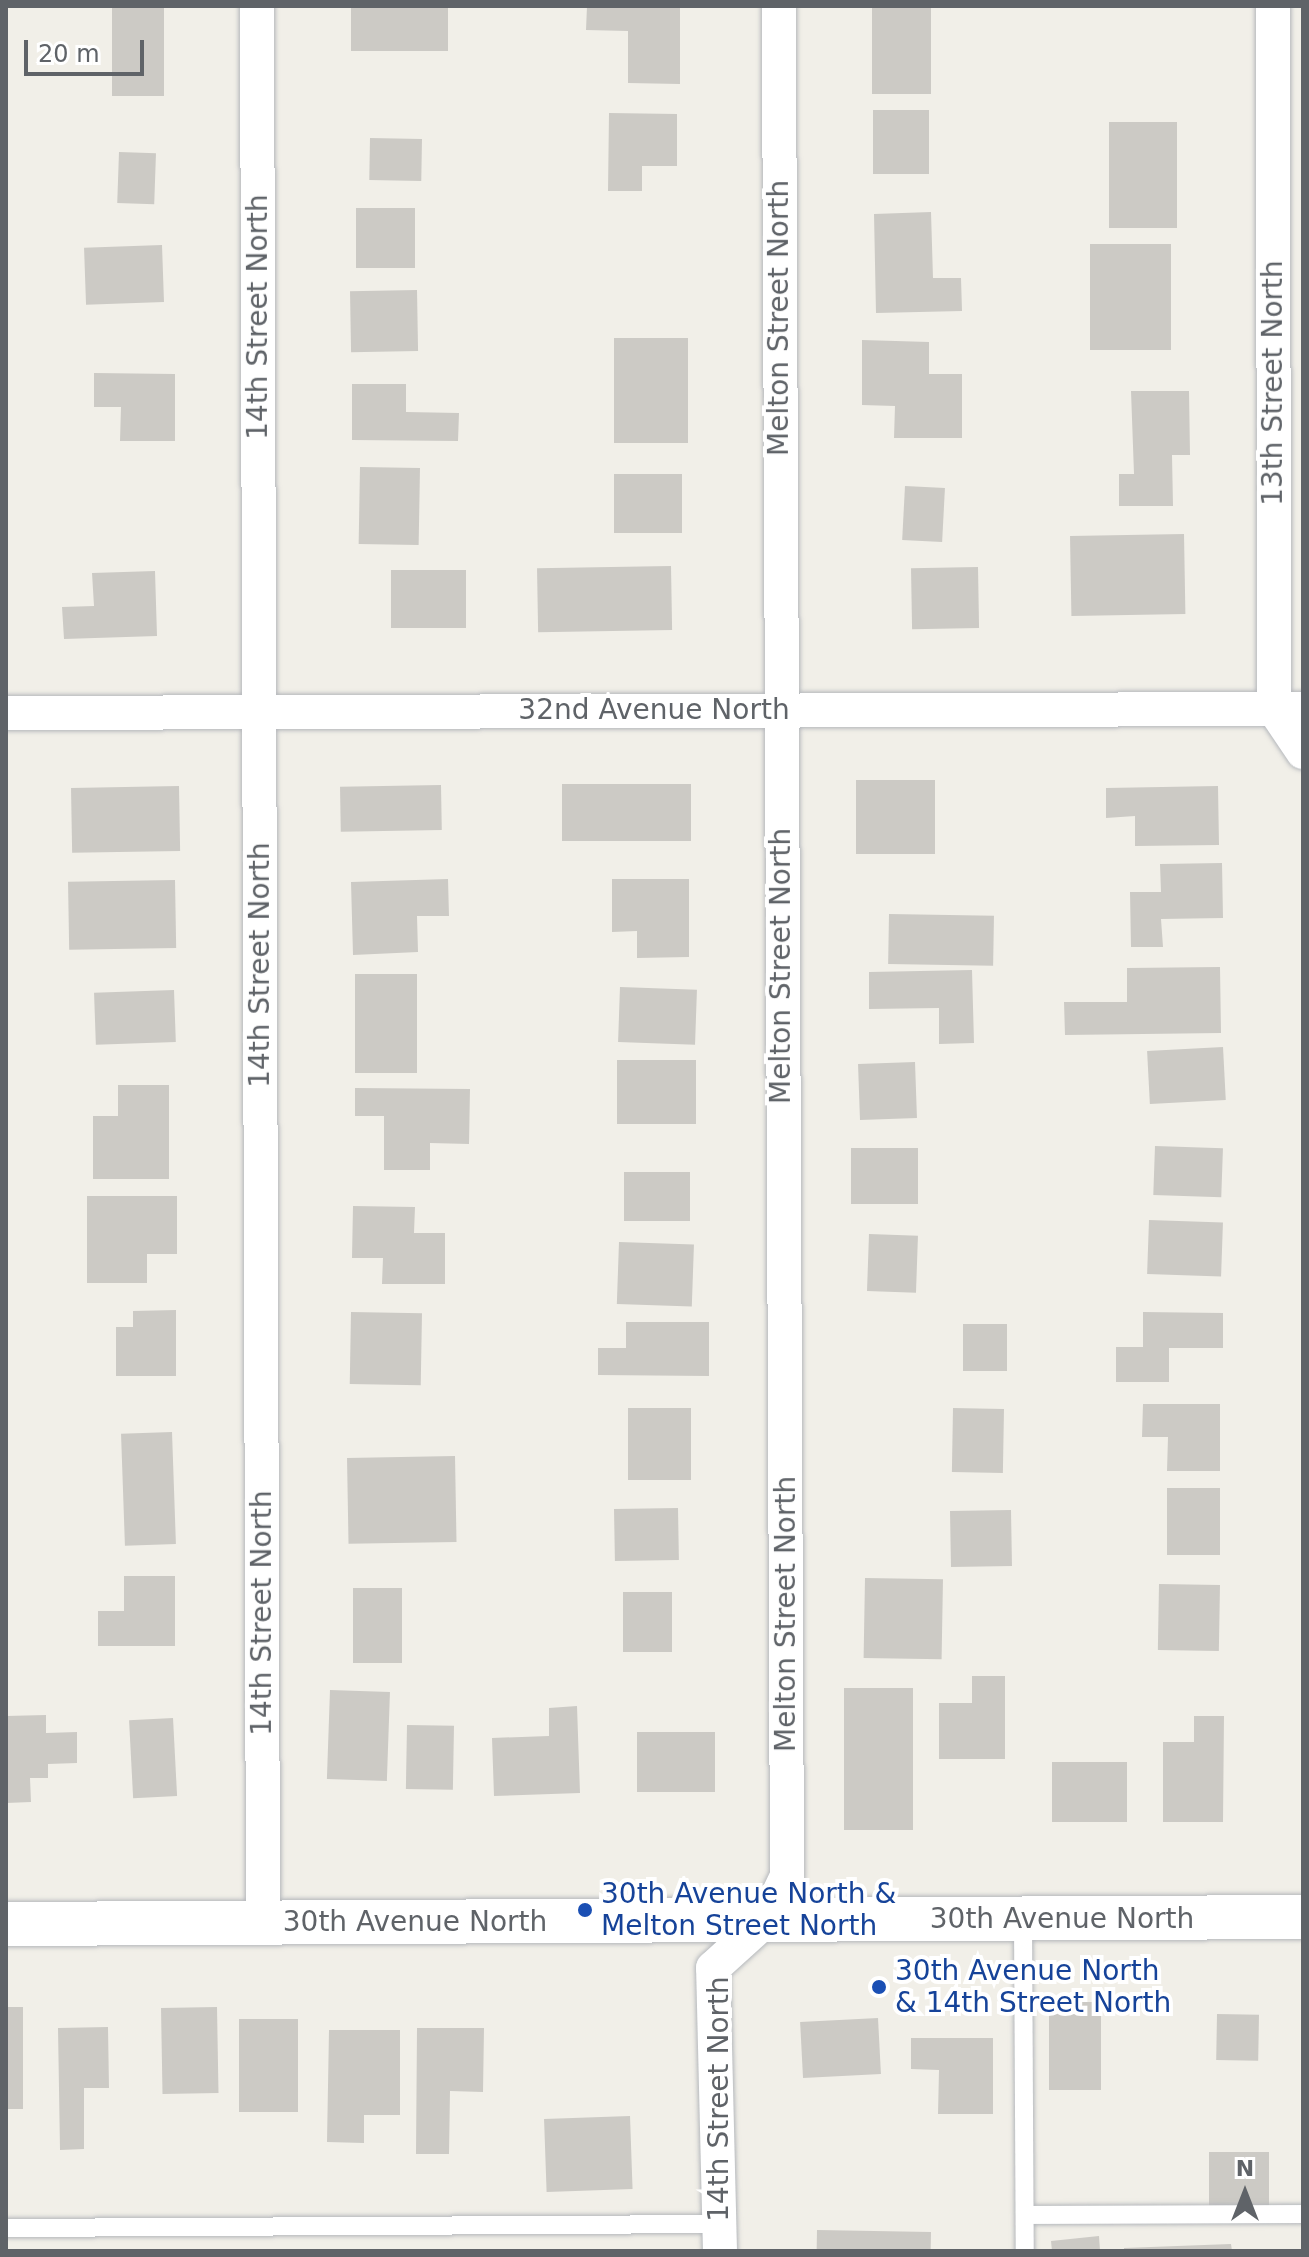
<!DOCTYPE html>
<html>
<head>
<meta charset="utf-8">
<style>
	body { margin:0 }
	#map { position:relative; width:1309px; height:2257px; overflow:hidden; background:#f1efe8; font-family:"DejaVu Sans",sans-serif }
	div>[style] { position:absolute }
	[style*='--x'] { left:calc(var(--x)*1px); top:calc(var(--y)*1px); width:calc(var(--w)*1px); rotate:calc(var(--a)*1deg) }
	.building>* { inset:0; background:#cccac5; transform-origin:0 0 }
	.roads { filter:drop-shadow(0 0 2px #b5b8bc) drop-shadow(0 0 2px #b5b8bc) }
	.lane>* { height:18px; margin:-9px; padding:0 9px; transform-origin:9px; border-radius:9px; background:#fff }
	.street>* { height:34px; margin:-17px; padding:0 17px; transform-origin:17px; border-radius:17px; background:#fff }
	.secondary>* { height:44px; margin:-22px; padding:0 22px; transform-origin:22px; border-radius:22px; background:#fff }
	.dots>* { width:22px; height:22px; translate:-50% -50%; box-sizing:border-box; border:4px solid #fff; border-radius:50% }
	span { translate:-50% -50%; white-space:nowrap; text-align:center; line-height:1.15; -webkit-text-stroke:8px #fff; paint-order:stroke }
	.street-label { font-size:28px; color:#5f6368 }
	.transit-label { font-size:28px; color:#164399 }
	.left { translate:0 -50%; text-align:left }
	.frame { position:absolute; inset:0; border:8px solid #5f6368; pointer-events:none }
	.north { position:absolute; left:1205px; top:2153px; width:80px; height:80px; -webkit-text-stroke:6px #fff; paint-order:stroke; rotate:0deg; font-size:22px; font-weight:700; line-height:32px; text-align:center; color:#5f6368 }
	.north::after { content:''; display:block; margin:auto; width:28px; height:36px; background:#5f6368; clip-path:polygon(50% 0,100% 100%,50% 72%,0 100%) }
	.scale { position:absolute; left:24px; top:40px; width:120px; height:36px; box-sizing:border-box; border:4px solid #5f6368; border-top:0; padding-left:10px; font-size:24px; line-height:28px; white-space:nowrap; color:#5f6368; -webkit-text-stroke:6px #fff; paint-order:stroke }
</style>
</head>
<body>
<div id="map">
	<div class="building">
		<i style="left:112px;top:6px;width:52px;height:90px"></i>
		<i style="left:351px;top:6px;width:97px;height:45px"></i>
		<i style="clip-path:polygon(587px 6px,680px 6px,680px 84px,628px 83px,628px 31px,586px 30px)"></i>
		<i style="left:872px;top:6px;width:59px;height:88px"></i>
		<i style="left:873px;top:110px;width:56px;height:64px"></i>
		<i style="clip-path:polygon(609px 113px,677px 114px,677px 166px,642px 166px,642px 191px,608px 191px)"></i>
		<i style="left:1109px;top:122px;width:68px;height:106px"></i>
		<i style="left:370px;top:138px;width:52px;height:42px;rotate:1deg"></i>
		<i style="left:119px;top:152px;width:37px;height:51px;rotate:2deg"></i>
		<i style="left:415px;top:208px;width:60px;height:59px;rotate:90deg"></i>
		<i style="clip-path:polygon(931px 212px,933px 278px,961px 278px,962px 311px,876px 313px,874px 214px)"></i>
		<i style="left:1090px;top:244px;width:81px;height:106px"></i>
		<i style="left:162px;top:245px;width:57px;height:78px;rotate:88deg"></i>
		<i style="left:417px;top:290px;width:61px;height:67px;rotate:89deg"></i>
		<i style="left:614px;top:338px;width:74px;height:105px"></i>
		<i style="clip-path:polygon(862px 340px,929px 342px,929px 374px,962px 374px,962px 438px,894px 438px,895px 406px,862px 405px)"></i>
		<i style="clip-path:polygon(94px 373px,175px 374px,175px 441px,120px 441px,121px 407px,94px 407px)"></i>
		<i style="clip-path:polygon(352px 384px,406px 384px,406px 412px,459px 413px,458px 441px,352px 440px)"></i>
		<i style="clip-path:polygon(1131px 391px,1189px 391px,1190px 455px,1172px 455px,1173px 506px,1119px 506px,1119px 474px,1134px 474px)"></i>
		<i style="left:360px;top:467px;width:60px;height:77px;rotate:1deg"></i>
		<i style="left:614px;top:474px;width:68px;height:59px"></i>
		<i style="left:905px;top:486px;width:40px;height:54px;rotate:3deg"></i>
		<i style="left:1184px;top:534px;width:80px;height:114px;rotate:89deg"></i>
		<i style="left:671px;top:566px;width:64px;height:134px;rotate:89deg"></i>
		<i style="left:978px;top:567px;width:61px;height:67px;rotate:89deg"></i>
		<i style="left:466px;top:570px;width:58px;height:75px;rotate:90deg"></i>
		<i style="clip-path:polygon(155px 571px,157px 636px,64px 639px,62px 607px,94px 606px,92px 573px)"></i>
		<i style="left:856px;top:780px;width:79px;height:74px"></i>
		<i style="left:691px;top:784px;width:57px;height:129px;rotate:90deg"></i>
		<i style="left:441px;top:785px;width:45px;height:101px;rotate:89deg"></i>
		<i style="left:179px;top:786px;width:65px;height:108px;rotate:89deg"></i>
		<i style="clip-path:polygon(1218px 786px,1219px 845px,1135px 846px,1135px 816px,1106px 818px,1106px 788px)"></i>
		<i style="clip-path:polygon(1222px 863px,1223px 918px,1161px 919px,1163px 947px,1131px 947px,1130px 892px,1161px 892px,1160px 864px)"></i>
		<i style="clip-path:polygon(448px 879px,449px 916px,417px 916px,418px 952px,353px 955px,351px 882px)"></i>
		<i style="clip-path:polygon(612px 879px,689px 879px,689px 957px,637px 958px,637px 931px,612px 932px)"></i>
		<i style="left:175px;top:880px;width:68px;height:107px;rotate:89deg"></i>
		<i style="left:889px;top:914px;width:105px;height:50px;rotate:1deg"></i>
		<i style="clip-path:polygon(1220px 967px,1221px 1033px,1065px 1035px,1064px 1002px,1127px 1002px,1127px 968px)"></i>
		<i style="clip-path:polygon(972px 970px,974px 1043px,939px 1044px,939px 1008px,869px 1009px,869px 972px)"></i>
		<i style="left:355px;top:974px;width:62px;height:99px"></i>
		<i style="left:620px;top:987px;width:77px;height:55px;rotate:2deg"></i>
		<i style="left:174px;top:990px;width:52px;height:80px;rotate:88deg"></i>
		<i style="left:1223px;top:1047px;width:53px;height:76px;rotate:87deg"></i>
		<i style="left:617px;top:1060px;width:79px;height:64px"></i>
		<i style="left:915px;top:1062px;width:56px;height:57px;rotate:88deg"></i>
		<i style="clip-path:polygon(118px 1085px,169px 1085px,169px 1179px,93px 1179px,93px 1116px,118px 1116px)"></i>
		<i style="clip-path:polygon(355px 1088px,470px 1089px,469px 1144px,430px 1143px,430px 1170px,384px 1170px,384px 1116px,355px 1116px)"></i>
		<i style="left:1155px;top:1146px;width:68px;height:49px;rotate:2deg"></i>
		<i style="left:918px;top:1148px;width:56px;height:67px;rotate:90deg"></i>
		<i style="left:624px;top:1172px;width:66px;height:49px"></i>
		<i style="clip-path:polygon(87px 1196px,177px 1196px,177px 1254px,147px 1254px,147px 1283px,87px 1283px)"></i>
		<i style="clip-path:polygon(353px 1206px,415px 1207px,414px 1233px,445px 1233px,445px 1284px,382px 1284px,383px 1258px,352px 1258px)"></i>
		<i style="left:1149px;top:1220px;width:74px;height:54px;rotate:2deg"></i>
		<i style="left:869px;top:1234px;width:49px;height:57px;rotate:2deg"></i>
		<i style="left:619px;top:1242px;width:75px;height:62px;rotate:2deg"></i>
		<i style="clip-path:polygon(176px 1310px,176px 1376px,116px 1376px,116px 1327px,133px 1327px,133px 1311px)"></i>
		<i style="left:351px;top:1312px;width:71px;height:72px;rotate:1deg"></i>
		<i style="clip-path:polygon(1143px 1312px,1223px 1313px,1223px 1348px,1169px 1348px,1169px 1382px,1116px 1382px,1116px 1347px,1143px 1347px)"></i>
		<i style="clip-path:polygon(626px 1322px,709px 1322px,709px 1376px,598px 1375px,598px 1348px,626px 1348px)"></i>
		<i style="left:963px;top:1324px;width:44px;height:47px"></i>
		<i style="clip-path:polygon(1143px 1404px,1220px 1404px,1220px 1471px,1167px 1471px,1168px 1437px,1142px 1437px)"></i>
		<i style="left:691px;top:1408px;width:72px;height:63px;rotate:90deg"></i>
		<i style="left:953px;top:1408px;width:51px;height:64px;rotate:1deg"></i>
		<i style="left:172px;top:1432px;width:112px;height:51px;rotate:88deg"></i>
		<i style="left:455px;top:1456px;width:86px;height:108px;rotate:89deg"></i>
		<i style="left:1167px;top:1488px;width:53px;height:67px"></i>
		<i style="left:678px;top:1508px;width:52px;height:64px;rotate:89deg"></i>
		<i style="left:1011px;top:1510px;width:56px;height:61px;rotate:89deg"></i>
		<i style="clip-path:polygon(124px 1576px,175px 1576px,175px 1646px,98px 1646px,98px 1611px,124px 1611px)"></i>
		<i style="left:865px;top:1578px;width:78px;height:80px;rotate:1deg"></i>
		<i style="left:1159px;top:1584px;width:61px;height:66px;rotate:1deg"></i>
		<i style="left:353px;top:1588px;width:49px;height:75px"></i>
		<i style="left:623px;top:1592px;width:49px;height:60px"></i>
		<i style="clip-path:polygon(972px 1676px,1005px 1676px,1005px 1759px,939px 1759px,939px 1703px,972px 1703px)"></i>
		<i style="left:844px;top:1688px;width:69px;height:142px"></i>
		<i style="left:330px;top:1690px;width:60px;height:89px;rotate:2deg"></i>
		<i style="clip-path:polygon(577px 1706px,580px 1793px,494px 1796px,492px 1738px,549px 1736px,549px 1708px)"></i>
		<i style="clip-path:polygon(46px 1715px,46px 1733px,77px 1732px,77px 1763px,48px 1764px,48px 1778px,30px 1778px,31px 1802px,6px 1803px,6px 1716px)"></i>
		<i style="clip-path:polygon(1194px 1716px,1224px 1716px,1223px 1822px,1163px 1822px,1163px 1742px,1194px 1742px)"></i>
		<i style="left:173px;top:1718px;width:78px;height:44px;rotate:87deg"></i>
		<i style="left:407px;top:1725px;width:47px;height:64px;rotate:1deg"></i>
		<i style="left:637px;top:1732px;width:78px;height:60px"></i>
		<i style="left:1052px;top:1762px;width:75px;height:60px"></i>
		<i style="left:1049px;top:2002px;width:52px;height:88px"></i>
		<i style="left:6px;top:2007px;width:17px;height:102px"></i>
		<i style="left:217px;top:2007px;width:86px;height:56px;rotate:89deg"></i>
		<i style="left:1217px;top:2014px;width:42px;height:46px;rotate:1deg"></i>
		<i style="left:878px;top:2018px;width:56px;height:78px;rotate:87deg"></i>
		<i style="left:239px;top:2019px;width:59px;height:93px"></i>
		<i style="clip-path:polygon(108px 2027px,109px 2088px,84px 2088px,84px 2149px,60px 2150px,58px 2028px)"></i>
		<i style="clip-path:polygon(417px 2028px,484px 2028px,483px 2092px,450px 2091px,449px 2154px,416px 2154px)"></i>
		<i style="clip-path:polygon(329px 2030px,400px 2030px,400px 2115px,364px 2115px,364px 2143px,327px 2142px)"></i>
		<i style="clip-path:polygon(911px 2038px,993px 2038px,993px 2114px,938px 2114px,939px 2070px,911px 2069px)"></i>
		<i style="left:630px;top:2116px;width:73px;height:86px;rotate:88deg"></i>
		<i style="left:1209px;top:2152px;width:60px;height:54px"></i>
		<i style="left:817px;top:2230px;width:114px;height:21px;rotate:1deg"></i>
		<i style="clip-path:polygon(1099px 2236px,1100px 2251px,1052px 2251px,1051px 2241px)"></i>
		<i style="clip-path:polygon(1231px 2244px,1232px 2251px,1124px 2251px,1124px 2248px)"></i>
	</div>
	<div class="roads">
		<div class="lane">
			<i style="--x:1023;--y:1919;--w:332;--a:89.7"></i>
			<i style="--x:1025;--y:2215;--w:278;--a:-0.2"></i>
			<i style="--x:6;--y:2228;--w:713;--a:-0.32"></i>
		</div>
		<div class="street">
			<i style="--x:257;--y:6;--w:1917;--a:89.82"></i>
			<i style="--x:1273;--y:6;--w:703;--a:89.92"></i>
			<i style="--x:1274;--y:709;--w:52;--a:56"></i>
			<i style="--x:6;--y:713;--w:1297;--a:-0.18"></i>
			<i style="--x:720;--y:2251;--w:283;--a:-91.4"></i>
			<i style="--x:713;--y:1968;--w:72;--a:-42.2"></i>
			<i style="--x:766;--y:1920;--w:49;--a:-64.5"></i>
			<i style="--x:787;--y:1876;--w:1870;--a:-90.25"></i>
		</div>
		<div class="secondary">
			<i style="--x:6;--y:1924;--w:1297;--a:-0.31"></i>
		</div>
	</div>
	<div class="dots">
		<i style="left:585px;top:1910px;background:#1a4fb4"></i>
		<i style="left:879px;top:1987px;background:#1a4fb4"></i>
	</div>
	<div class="street-label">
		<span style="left:258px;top:317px;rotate:-90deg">14th Street North</span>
		<span style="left:779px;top:318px;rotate:-90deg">Melton Street North</span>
		<span style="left:1273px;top:383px;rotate:-90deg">13th Street North</span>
		<span style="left:654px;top:710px">32nd Avenue North</span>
		<span style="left:260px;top:965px;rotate:-90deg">14th Street North</span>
		<span style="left:781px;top:966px;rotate:-90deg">Melton Street North</span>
		<span style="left:262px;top:1613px;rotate:-90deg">14th Street North</span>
		<span style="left:786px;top:1614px;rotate:-90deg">Melton Street North</span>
		<span style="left:1062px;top:1919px">30th Avenue North</span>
		<span style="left:415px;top:1922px">30th Avenue North</span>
		<span style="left:719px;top:2099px;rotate:-90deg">14th Street North</span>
	</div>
	<div class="transit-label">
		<span class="left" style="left:601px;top:1910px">30th Avenue North &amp;<br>Melton Street North</span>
		<span class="left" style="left:895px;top:1987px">30th Avenue North<br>&amp; 14th Street North</span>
	</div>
	<div class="frame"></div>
	<div class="north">N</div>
	<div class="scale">20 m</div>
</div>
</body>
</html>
